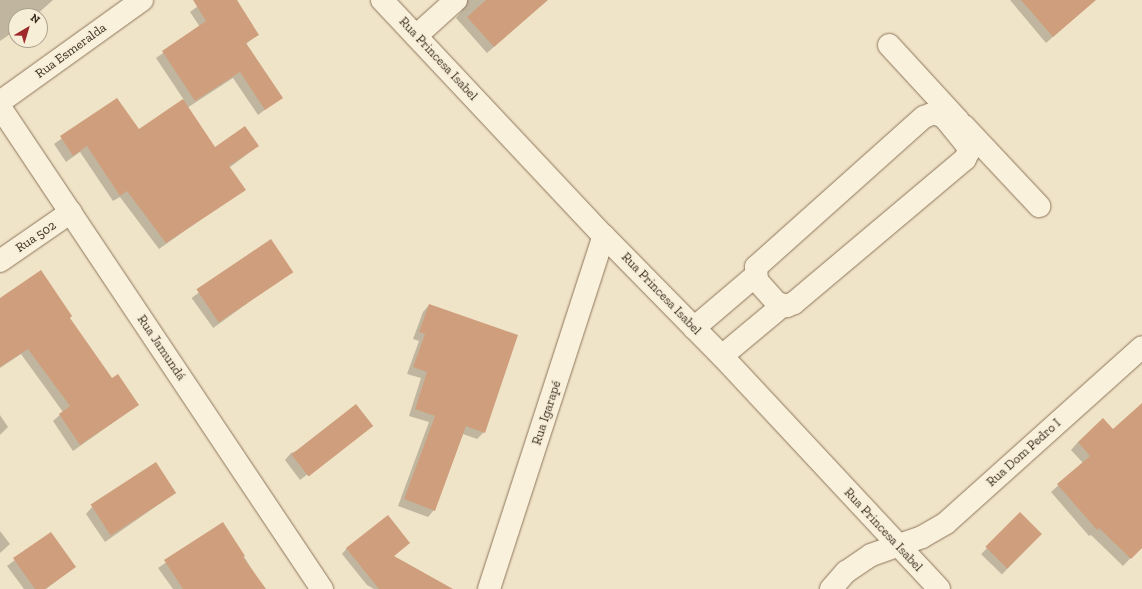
<!DOCTYPE html>
<html>
<head>
<meta charset="utf-8">
<style>
	body { margin:0 }
	#map { position:relative; width:1142px; height:589px; overflow:hidden; background:#f0e4c8; font-family:"Zilla Slab",serif }
	div>[style] { position:absolute }
	[style*='--x'] { left:calc(var(--x)*1px); top:calc(var(--y)*1px); width:calc(var(--w)*1px); rotate:calc(var(--a)*1deg) }
	.shadow>* { inset:0; background:#0003; transform-origin:0 0 }
	.building>* { inset:0; background:#cf9f7d; transform-origin:0 0 }
	.roads { filter:drop-shadow(0 0 1px #8d765c) drop-shadow(0 0 1px #8d765c) }
	.minor>* { height:22px; margin:-11px; padding:0 11px; transform-origin:11px; border-radius:11px; background:#faf1dc }
	span { translate:-50% -50%; white-space:nowrap; text-align:center; line-height:1.15; -webkit-text-stroke:4px #f7eed8; paint-order:stroke }
	.street-label { font-size:13px; color:#3d2e20 }
	.north { position:absolute; left:8px; top:8px; width:40px; height:40px; box-sizing:border-box; background:#f7eed8; border:1px solid #ada18e; border-radius:50%; rotate:38deg; font-size:11px; font-weight:700; line-height:16px; text-align:center; color:#3d2e20 }
	.north::after { content:''; display:block; margin:auto; width:14px; height:18px; background:#9e2a2b; clip-path:polygon(50% 0,100% 100%,50% 72%,0 100%) }
</style>
</head>
<body>
<div id="map">
	<div class="shadow">
		<i style="clip-path:polygon(0 0,53px 0,35px 16px,16px 16px,16px 30px,0 41px)"></i>
		<i style="clip-path:polygon(206px 0,235px 0,257px 35px,246px 44px,282px 97px,258px 115px,233px 78px,187px 108px,215px 149px,258px 146px,229px 168px,244px 189px,159px 249px,120px 197px,113px 201px,80px 152px,66px 162px,54px 144px,117px 99px,139px 130px,184px 100px,156px 58px,200px 27px,190px 12px)"></i>
		<i style="clip-path:polygon(460px 0,547px 0,487px 53px,456px 18px,462px 11px)"></i>
		<i style="clip-path:polygon(1010px 0,1095px 0,1046px 43px)"></i>
		<i style="left:270px;top:241px;width:37px;height:97px;rotate:54deg"></i>
		<i style="clip-path:polygon(0 299px,69px 318px,112px 379px,138px 405px,73px 451px,53px 421px,63px 412px,21px 354px,0 368px)"></i>
		<i style="clip-path:polygon(429px 305px,484px 432px,477px 439px,463px 434px,434px 510px,428px 517px,398px 506px,429px 422px,409px 416px,421px 378px,407px 374px,419px 341px,413px 339px,423px 312px)"></i>
		<i style="clip-path:polygon(1142px 404px,1142px 546px,1123px 566px,1091px 535px,1089px 536px,1051px 492px,1083px 463px,1071px 450px,1078px 442px,1113px 431px)"></i>
		<i style="clip-path:polygon(0 415px,8px 427px,0 435px)"></i>
		<i style="clip-path:polygon(371px 426px,300px 480px,285px 460px,291px 453px)"></i>
		<i style="clip-path:polygon(175px 493px,105px 542px,86px 514px,92px 507px)"></i>
		<i style="left:1020px;top:514px;width:29px;height:56px;rotate:44deg"></i>
		<i style="clip-path:polygon(223px 523px,264px 589px,173px 589px,158px 568px)"></i>
		<i style="clip-path:polygon(0 531px,10px 544px,0 553px)"></i>
		<i style="clip-path:polygon(50px 533px,75px 567px,46px 589px,24px 589px,7px 566px)"></i>
		<i style="clip-path:polygon(409px 543px,393px 557px,425px 589px,374px 589px,367px 585px,342px 554px,347px 548px)"></i>
	</div>
	<div class="building">
		<i style="clip-path:polygon(193px 0,237px 0,259px 35px,246px 43px,283px 98px,265px 110px,240px 72px,195px 101px,162px 51px,206px 21px)"></i>
		<i style="clip-path:polygon(486px 0,548px 0,494px 47px,467px 17px)"></i>
		<i style="clip-path:polygon(1021px 0,1096px 0,1053px 37px)"></i>
		<i style="clip-path:polygon(117px 98px,139px 129px,183px 99px,215px 147px,245px 126px,259px 146px,229px 166px,246px 190px,166px 243px,127px 191px,120px 196px,87px 146px,73px 156px,60px 136px)"></i>
		<i style="left:271px;top:239px;width:40px;height:90px;rotate:56deg"></i>
		<i style="clip-path:polygon(41px 270px,72px 316px,70px 318px,112px 378px,118px 374px,139px 405px,80px 445px,59px 414px,70px 406px,28px 349px,0 367px,0 298px)"></i>
		<i style="clip-path:polygon(429px 304px,518px 335px,485px 433px,466px 426px,435px 511px,404px 499px,435px 416px,415px 409px,427px 372px,413px 367px,425px 334px,419px 332px)"></i>
		<i style="clip-path:polygon(1142px 403px,1142px 548px,1131px 559px,1099px 528px,1097px 530px,1057px 484px,1090px 456px,1078px 442px,1103px 418px,1113px 429px)"></i>
		<i style="left:356px;top:404px;width:28px;height:82px;rotate:52deg"></i>
		<i style="left:156px;top:462px;width:37px;height:78px;rotate:57deg"></i>
		<i style="left:1020px;top:512px;width:31px;height:49px;rotate:45deg"></i>
		<i style="clip-path:polygon(388px 515px,410px 543px,394px 556px,453px 589px,379px 589px,346px 548px)"></i>
		<i style="clip-path:polygon(223px 522px,245px 556px,243px 557px,266px 589px,183px 589px,164px 560px)"></i>
		<i style="clip-path:polygon(51px 532px,76px 567px,45px 589px,35px 589px,13px 558px)"></i>
	</div>
	<div class="roads">
		<div class="minor">
			<i style="--x:382;--y:0;--w:324;--a:46.8"></i>
			<i style="--x:604;--y:236;--w:168;--a:45.5"></i>
			<i style="--x:722;--y:356;--w:318;--a:47"></i>
			<i style="--x:416;--y:36;--w:54;--a:-42"></i>
			<i style="--x:889;--y:45;--w:102;--a:47.4"></i>
			<i style="--x:0;--y:102;--w:175;--a:-35.7"></i>
			<i style="--x:0;--y:107;--w:580;--a:56.26"></i>
			<i style="--x:934;--y:113;--w:11;--a:22"></i>
			<i style="--x:944;--y:117;--w:35;--a:51"></i>
			<i style="--x:966;--y:144;--w:8;--a:67"></i>
			<i style="--x:969;--y:151;--w:9;--a:117"></i>
			<i style="--x:965;--y:159;--w:224;--a:139.9"></i>
			<i style="--x:794;--y:303;--w:8;--a:157"></i>
			<i style="--x:787;--y:306;--w:10;--a:-163"></i>
			<i style="--x:777;--y:303;--w:30;--a:-132"></i>
			<i style="--x:757;--y:281;--w:14;--a:-94"></i>
			<i style="--x:756;--y:267;--w:225;--a:-41.8"></i>
			<i style="--x:924;--y:117;--w:11;--a:-22"></i>
			<i style="--x:964;--y:126;--w:110;--a:46.8"></i>
			<i style="--x:0;--y:261;--w:86;--a:-34.6"></i>
			<i style="--x:694;--y:328;--w:80;--a:-40.4"></i>
			<i style="--x:722;--y:356;--w:78;--a:-39.8"></i>
			<i style="--x:489;--y:589;--w:371;--a:-72"></i>
			<i style="--x:831;--y:589;--w:23;--a:-49"></i>
			<i style="--x:846;--y:572;--w:30;--a:-34"></i>
			<i style="--x:871;--y:555;--w:54;--a:-19.4"></i>
			<i style="--x:922;--y:537;--w:28;--a:-30"></i>
			<i style="--x:946;--y:523;--w:263;--a:-41.9"></i>
		</div>
	</div>
	<div class="street-label">
		<span style="left:71px;top:51px;rotate:-36deg">Rua Esmeralda</span>
		<span style="left:438px;top:59px;rotate:47deg">Rua Princesa Isabel</span>
		<span style="left:36px;top:237px;rotate:-34deg">Rua 502</span>
		<span style="left:661px;top:294px;rotate:46deg">Rua Princesa Isabel</span>
		<span style="left:161px;top:348px;rotate:56deg">Rua Jamundá</span>
		<span style="left:547px;top:413px;rotate:-72deg">Rua Igarapé</span>
		<span style="left:1024px;top:453px;rotate:-42deg">Rua Dom Pedro I</span>
		<span style="left:883px;top:530px;rotate:47deg">Rua Princesa Isabel</span>
	</div>
	<div class="north">N</div>
</div>
</body>
</html>
